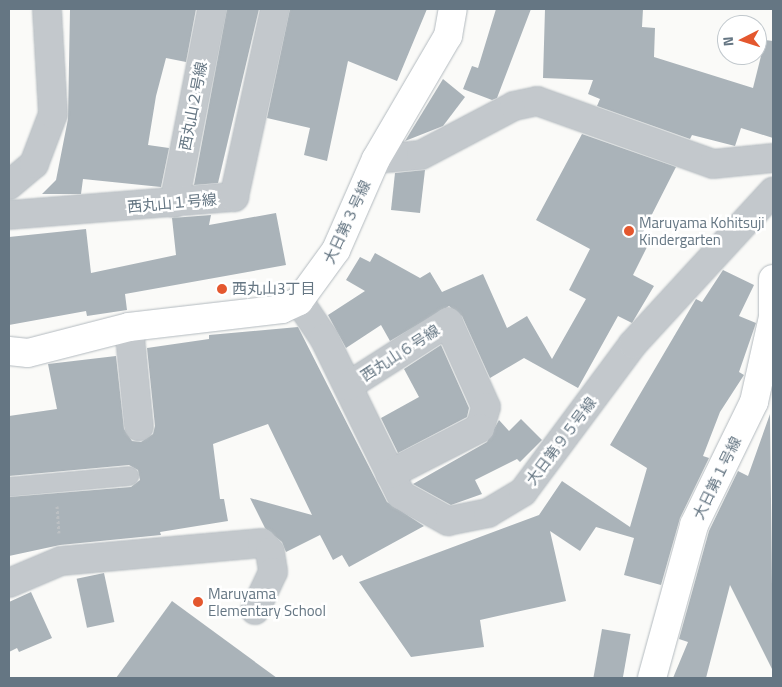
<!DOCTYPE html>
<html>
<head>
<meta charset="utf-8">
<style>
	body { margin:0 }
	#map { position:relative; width:782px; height:687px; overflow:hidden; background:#fafaf8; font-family:"Titillium Web","Noto Sans JP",sans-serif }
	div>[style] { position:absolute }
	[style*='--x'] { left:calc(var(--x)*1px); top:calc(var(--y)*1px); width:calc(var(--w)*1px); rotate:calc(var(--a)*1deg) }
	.building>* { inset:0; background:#aab3b9; transform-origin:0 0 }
	.path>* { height:3px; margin-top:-1.5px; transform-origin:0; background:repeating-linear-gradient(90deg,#bbbfc2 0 2.5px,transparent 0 5px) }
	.roads { filter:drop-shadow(0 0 1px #b3babf) drop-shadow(0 0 1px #b3babf) }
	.lane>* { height:18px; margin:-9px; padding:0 9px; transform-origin:9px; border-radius:9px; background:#c3c8cc }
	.street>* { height:28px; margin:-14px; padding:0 14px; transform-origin:14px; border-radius:14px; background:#c3c8cc }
	.secondary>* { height:28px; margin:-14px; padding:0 14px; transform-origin:14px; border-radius:14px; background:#fff }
	.dots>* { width:14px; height:14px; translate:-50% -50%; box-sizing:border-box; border:2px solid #fff; border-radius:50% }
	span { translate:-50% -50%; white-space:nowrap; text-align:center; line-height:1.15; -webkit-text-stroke:5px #fff; paint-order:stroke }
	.street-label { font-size:15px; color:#657683 }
	.poi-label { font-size:15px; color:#657683 }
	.left { translate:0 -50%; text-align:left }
	.frame { position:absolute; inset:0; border:10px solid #657683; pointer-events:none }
	.north { position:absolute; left:717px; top:15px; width:50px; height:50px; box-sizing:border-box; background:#fff; border:1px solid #c1c8cd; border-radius:50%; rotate:265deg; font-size:14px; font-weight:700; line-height:20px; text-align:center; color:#657683 }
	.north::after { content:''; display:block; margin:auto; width:18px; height:22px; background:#e4572e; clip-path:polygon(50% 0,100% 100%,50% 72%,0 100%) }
</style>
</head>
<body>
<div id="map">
	<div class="building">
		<i style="clip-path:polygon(70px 9px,196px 9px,186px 62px,166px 58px,156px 96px,148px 145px,169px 148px,161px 187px,83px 179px,81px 194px,42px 194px,56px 180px,68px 119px)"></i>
		<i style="clip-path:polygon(227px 9px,259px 9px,218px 183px,194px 185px)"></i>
		<i style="clip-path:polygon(290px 9px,427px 9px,397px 81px,348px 61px,327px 161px,304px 155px,310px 128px,267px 118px)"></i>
		<i style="clip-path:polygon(496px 9px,531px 9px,497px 98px,492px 100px,463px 89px,472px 66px,478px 68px)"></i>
		<i style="clip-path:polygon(545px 9px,643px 9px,642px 27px,655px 28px,654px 57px,753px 88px,765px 40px,773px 41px,773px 138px,741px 128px,735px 146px,692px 135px,690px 139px,597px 106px,600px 99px,588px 94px,593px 80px,543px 78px)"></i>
		<i style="clip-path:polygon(443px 79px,465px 97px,443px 126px,405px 141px)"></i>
		<i style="clip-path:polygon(582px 134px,676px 167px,640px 238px,649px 243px,633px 275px,654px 286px,632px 323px,618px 316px,578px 388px,524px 358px,490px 378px,462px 316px,449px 306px,390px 341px,381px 325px,346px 348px,328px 315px,365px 291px,346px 280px,360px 257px,370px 262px,375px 253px,420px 278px,430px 272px,442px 292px,483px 274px,507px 328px,527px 316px,552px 359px,586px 299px,569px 290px,590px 249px,536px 220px)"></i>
		<i style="clip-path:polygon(425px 170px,420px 213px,391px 210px,395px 173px)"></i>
		<i style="clip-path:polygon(276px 213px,286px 265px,125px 294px,127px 310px,87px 316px,86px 311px,9px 325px,9px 237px,86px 229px,91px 273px,176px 255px,172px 218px,211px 215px,209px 225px)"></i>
		<i style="clip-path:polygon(723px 270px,754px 285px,739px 316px,756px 323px,739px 372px,744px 375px,720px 412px,703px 456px,709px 458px,680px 518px,661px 585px,624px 575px,634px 538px,596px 527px,580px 551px,550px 531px,566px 601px,480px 620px,484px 647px,411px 657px,359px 582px,539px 515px,562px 481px,630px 527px,647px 468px,610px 445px,696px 299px,702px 302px)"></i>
		<i style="clip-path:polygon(298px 327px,387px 502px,424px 526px,349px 567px,342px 555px,333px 560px,320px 535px,286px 552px,282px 542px,265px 528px,250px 498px,312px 515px,268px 424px,213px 444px,220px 499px,224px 499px,228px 521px,160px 532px,161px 535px,60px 545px,9px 556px,9px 497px,131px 487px,140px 480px,138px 470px,129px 465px,9px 476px,9px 416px,57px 409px,48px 364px,116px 356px,124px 429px,132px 441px,141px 442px,153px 434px,155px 426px,147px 348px,209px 339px,209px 335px)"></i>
		<i style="clip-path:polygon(441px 345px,469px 408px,467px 417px,398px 453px,381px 418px,419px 397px,404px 369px)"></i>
		<i style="clip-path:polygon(770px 414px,773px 671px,730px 585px,706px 678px,673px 678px,688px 642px,679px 639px,709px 531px,738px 471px,748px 476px)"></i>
		<i style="clip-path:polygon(521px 419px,542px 440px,520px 462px,517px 459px,475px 480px,482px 494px,451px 505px,413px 484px,487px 442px,499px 420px,509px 431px)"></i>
		<i style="left:104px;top:573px;width:50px;height:28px;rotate:78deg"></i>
		<i style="clip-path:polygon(31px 592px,52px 638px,19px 652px,17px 648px,9px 652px,9px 602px)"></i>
		<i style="clip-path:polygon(172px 601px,277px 678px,116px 678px)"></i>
		<i style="left:602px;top:629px;width:29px;height:50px;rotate:10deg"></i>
	</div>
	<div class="path">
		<i style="--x:57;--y:506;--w:27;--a:86"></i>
	</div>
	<div class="roads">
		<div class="lane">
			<i style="--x:9;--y:487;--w:121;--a:-5.2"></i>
		</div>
		<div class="street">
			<i style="--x:376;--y:159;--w:45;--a:-5.1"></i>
			<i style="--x:421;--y:155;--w:105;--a:-27.8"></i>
			<i style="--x:514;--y:106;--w:24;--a:-12"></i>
			<i style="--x:537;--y:101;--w:187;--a:19.7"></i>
			<i style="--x:713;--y:164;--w:60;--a:-5.7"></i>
			<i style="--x:9;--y:185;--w:33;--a:-40"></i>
			<i style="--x:34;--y:164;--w:53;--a:-69.2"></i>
			<i style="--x:53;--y:114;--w:105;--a:-93.3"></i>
			<i style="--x:174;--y:203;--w:198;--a:-78.9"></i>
			<i style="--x:9;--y:215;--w:226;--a:-4.6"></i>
			<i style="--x:234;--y:197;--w:192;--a:-77.7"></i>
			<i style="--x:299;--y:301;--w:45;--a:56"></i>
			<i style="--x:324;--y:338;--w:175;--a:63.9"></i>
			<i style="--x:401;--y:495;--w:54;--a:29"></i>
			<i style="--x:448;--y:521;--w:41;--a:-11.3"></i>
			<i style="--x:488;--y:513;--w:41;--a:-31"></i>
			<i style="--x:523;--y:492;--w:184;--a:-53.4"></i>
			<i style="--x:633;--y:344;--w:207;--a:-47.4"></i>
			<i style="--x:129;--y:327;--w:100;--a:84.3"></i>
			<i style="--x:348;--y:386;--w:119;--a:-32.6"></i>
			<i style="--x:448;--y:322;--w:93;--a:65.9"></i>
			<i style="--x:486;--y:407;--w:22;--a:106"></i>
			<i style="--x:480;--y:428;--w:101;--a:152.9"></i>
			<i style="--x:9;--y:583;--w:56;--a:-22.9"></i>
			<i style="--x:61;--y:561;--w:202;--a:-5.1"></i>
			<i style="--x:262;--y:543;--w:12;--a:48"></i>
			<i style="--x:270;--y:552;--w:20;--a:81"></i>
			<i style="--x:273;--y:572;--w:42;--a:115.3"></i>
		</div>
		<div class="secondary">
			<i style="--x:9;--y:351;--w:19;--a:6"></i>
			<i style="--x:28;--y:353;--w:104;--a:-14.4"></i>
			<i style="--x:129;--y:327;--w:154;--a:-6.7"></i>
			<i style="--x:282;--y:309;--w:19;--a:-25"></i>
			<i style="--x:299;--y:301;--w:63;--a:-54"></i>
			<i style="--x:336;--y:250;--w:99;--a:-66.3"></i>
			<i style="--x:376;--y:159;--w:143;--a:-59.7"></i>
			<i style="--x:448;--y:36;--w:27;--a:-80"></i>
			<i style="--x:652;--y:678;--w:159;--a:-74.6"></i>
			<i style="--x:694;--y:525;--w:137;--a:-64"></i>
			<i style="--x:754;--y:402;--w:87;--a:-77.4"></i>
			<i style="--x:773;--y:317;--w:38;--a:-90"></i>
		</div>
	</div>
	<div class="dots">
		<i style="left:629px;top:231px;background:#e4572e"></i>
		<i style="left:222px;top:289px;background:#e4572e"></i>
		<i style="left:198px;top:602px;background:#e4572e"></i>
	</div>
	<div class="street-label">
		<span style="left:193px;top:106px;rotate:-79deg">西丸山２号線</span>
		<span style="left:172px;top:203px;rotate:-5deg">西丸山１号線</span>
		<span style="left:347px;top:222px;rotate:-65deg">大日第３号線</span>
		<span style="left:400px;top:353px;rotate:-33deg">西丸山６号線</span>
		<span style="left:561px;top:441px;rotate:-53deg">大日第９５号線</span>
		<span style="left:717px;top:478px;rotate:-64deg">大日第１号線</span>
	</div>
	<div class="poi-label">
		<span class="left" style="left:639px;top:231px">Maruyama Kohitsuji<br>Kindergarten</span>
		<span class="left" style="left:232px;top:289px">西丸山3丁目</span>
		<span class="left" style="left:208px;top:602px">Maruyama<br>Elementary School</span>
	</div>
	<div class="frame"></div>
	<div class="north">N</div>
</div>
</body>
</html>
